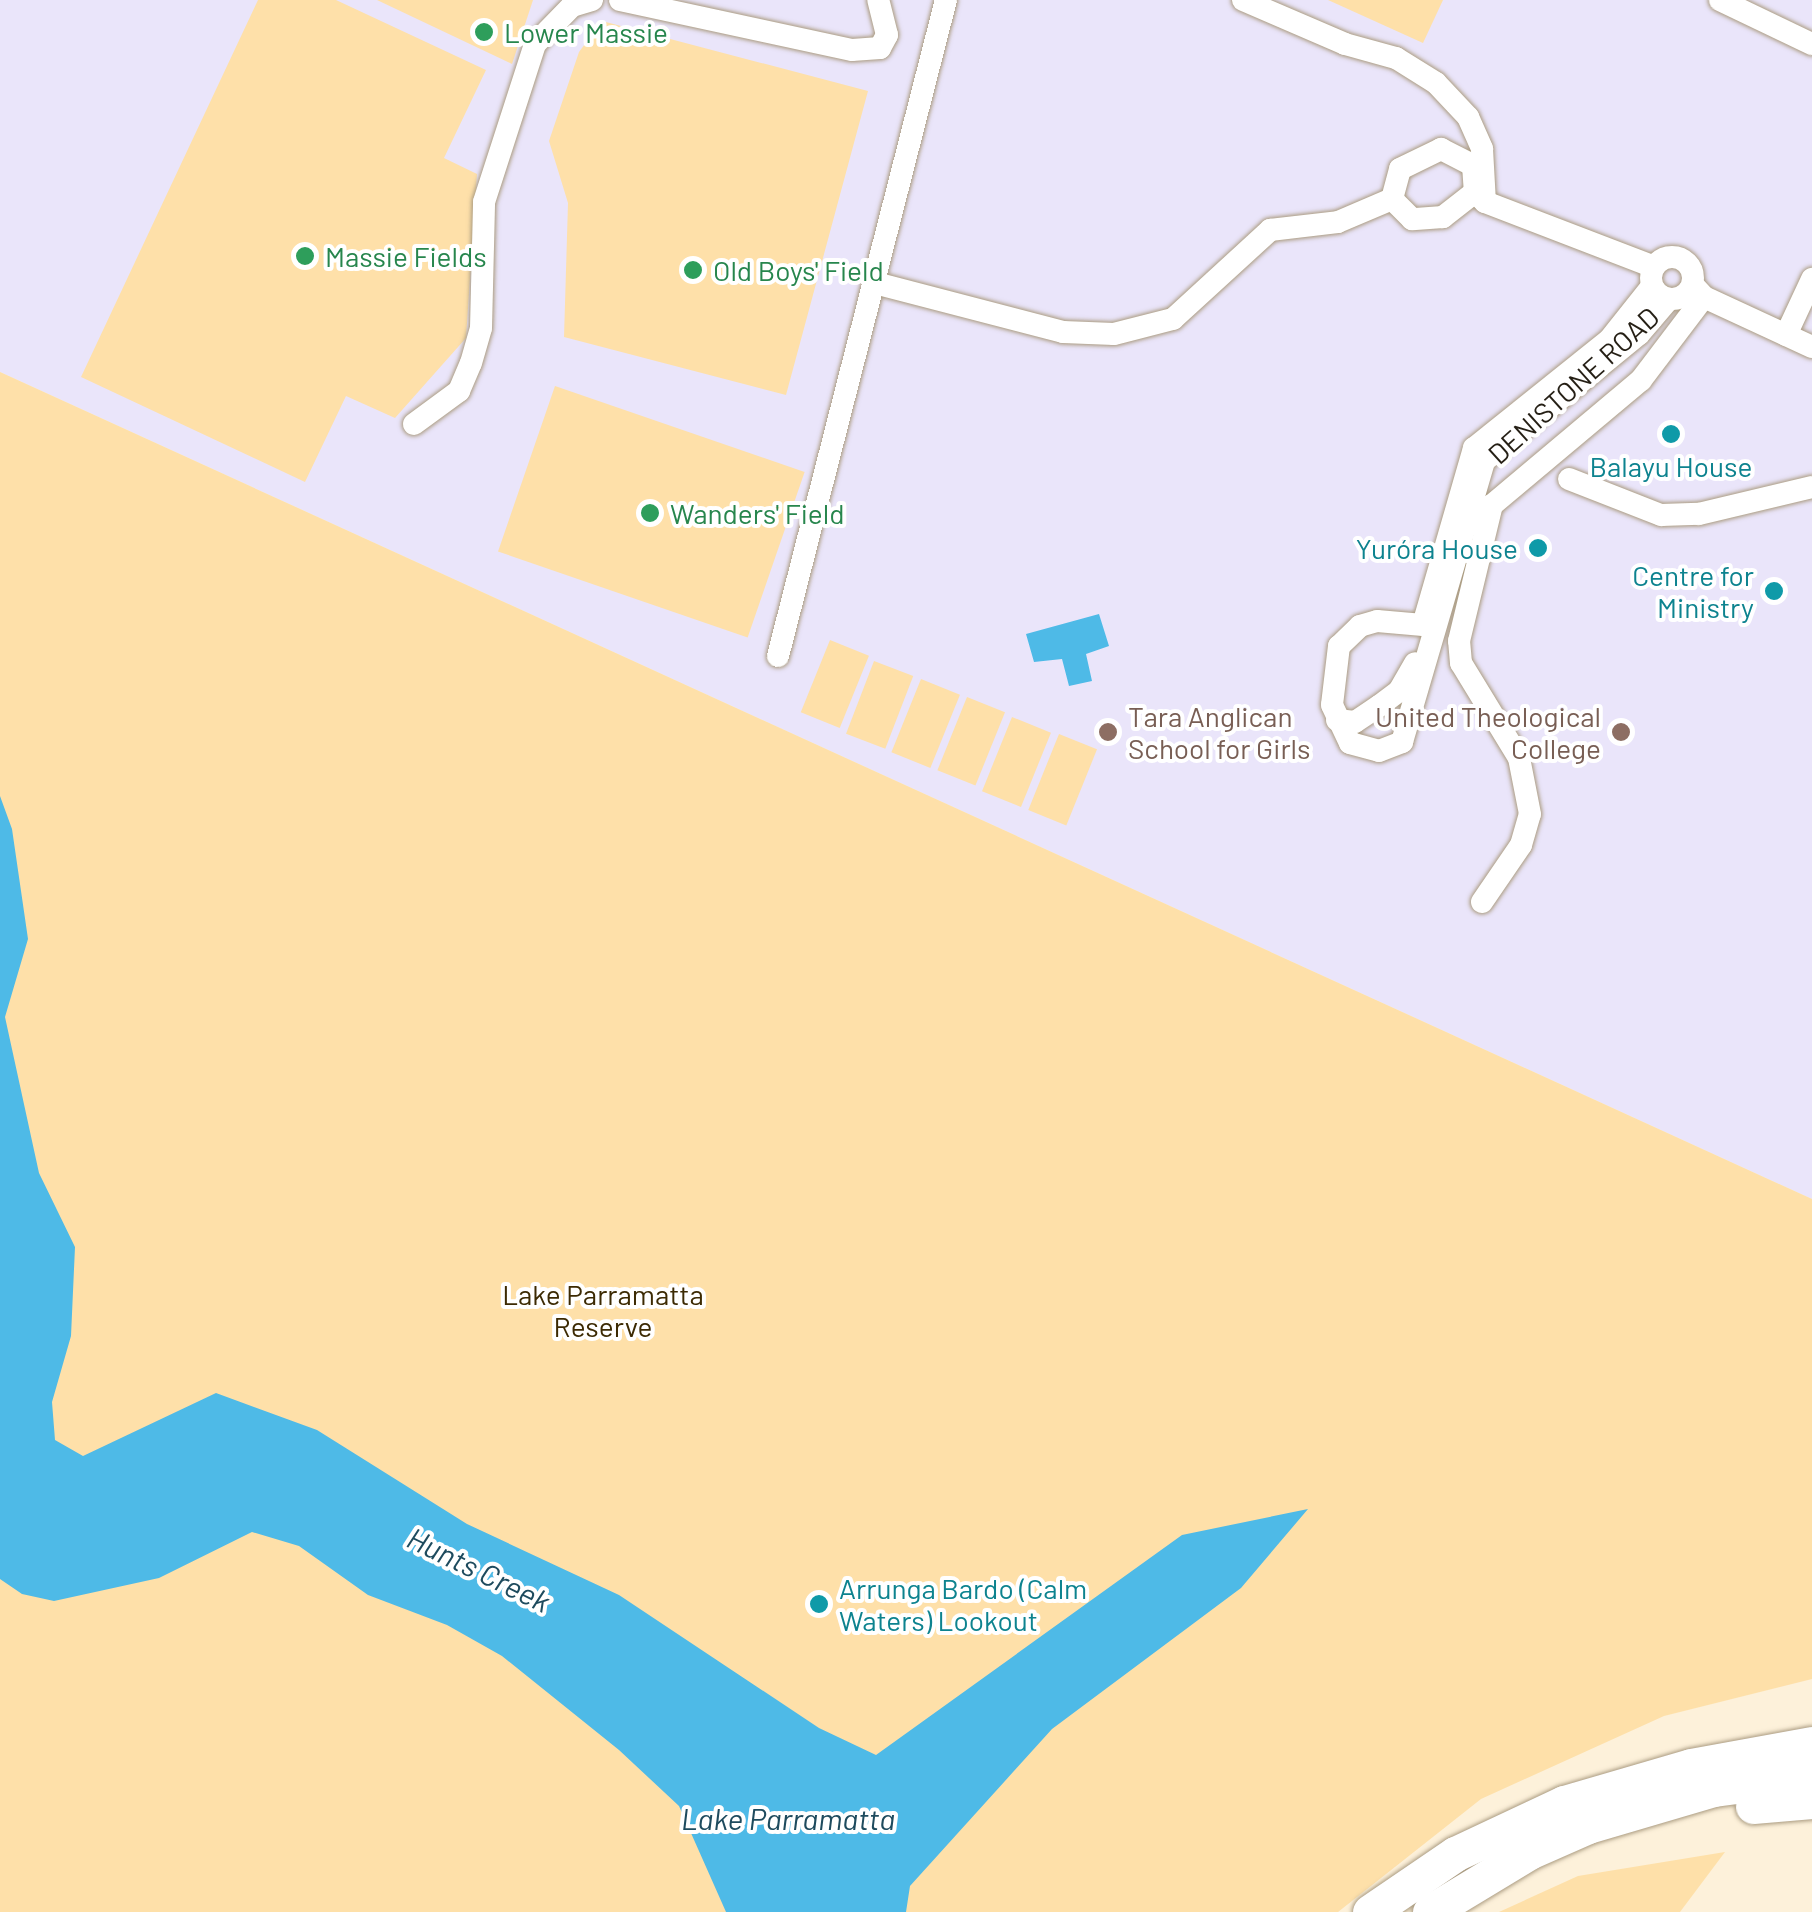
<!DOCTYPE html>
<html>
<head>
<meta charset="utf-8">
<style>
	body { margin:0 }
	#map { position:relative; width:1812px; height:1912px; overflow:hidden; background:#fdf1da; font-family:Barlow,sans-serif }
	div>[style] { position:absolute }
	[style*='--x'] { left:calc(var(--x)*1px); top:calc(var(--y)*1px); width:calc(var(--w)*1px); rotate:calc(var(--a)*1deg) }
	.education>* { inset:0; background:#eae5fa }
	.green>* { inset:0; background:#fee0a9; transform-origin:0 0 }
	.water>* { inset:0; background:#4ebae7 }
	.roads { filter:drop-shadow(0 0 2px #ab9c82) drop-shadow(0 0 2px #ab9c82) }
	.minor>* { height:22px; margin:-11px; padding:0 11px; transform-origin:11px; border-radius:11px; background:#fff }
	.minor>.ring { margin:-11px; padding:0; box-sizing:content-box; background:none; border:22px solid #fff; border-radius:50% }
	.highway>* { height:35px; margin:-17.5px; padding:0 17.5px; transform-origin:17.5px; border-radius:17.5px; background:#fff }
	.dots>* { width:28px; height:28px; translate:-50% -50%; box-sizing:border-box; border:5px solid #fff; border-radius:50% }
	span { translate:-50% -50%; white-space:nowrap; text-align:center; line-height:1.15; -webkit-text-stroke:8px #fff; paint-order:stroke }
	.leisure-label { font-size:28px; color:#27864d }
	.left { translate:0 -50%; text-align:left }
	.street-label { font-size:28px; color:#251f15 }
	.culture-label { font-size:28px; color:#0d838f }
	.right { translate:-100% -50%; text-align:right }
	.education-label { font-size:28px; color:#785e54 }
	.park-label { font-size:28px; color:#3c2a03 }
	.water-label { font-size:30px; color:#1e4b5e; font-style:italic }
</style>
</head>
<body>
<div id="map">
	<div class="education">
		<i style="clip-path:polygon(0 0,1812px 0,1812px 1199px,0 372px)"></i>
	</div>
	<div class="green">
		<i style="clip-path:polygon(258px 0,336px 0,486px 70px,444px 158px,477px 174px,466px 338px,395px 418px,346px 396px,305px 482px,81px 377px)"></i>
		<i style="clip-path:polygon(377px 0,533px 0,512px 64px)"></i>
		<i style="clip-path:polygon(1328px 0,1443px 0,1423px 43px)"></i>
		<i style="clip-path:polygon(602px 21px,868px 91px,786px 395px,564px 337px,568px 203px,549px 141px,579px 52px)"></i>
		<i style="clip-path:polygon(0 372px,1812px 1199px,1812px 1679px,1664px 1716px,1481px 1799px,1338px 1912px,0 1912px)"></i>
		<i style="left:555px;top:386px;width:264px;height:175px;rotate:19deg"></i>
		<i style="left:830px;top:640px;width:42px;height:78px;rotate:22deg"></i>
		<i style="left:874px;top:661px;width:42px;height:78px;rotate:21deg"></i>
		<i style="left:921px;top:679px;width:42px;height:79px;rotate:22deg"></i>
		<i style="left:967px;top:697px;width:41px;height:79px;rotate:22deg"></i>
		<i style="left:1012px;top:717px;width:42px;height:80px;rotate:22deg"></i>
		<i style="left:1059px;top:734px;width:41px;height:82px;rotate:22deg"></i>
		<i style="clip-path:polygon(1725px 1852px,1680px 1912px,1499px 1912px,1578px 1876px)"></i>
	</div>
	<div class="water">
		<i style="clip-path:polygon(1099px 614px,1109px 646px,1086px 654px,1092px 681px,1069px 686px,1062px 659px,1034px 662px,1026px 634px)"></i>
		<i style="clip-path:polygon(0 796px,12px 829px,28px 939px,5px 1017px,39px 1173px,75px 1247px,71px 1336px,52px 1402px,55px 1440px,83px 1456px,216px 1393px,317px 1430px,467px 1524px,619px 1595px,819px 1728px,876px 1755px,1182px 1535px,1308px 1509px,1241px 1588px,1052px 1729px,910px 1886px,906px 1912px,726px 1912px,679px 1806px,619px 1750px,502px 1656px,447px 1625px,368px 1595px,299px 1546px,252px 1532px,159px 1578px,54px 1601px,22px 1594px,0 1579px)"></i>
	</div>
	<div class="roads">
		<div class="minor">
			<i style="--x:620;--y:0;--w:237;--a:12.2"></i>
			<i style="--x:852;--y:50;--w:28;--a:-4"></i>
			<i style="--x:880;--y:48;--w:15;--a:-62"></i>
			<i style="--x:887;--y:35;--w:36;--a:-104"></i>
			<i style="--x:1243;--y:0;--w:111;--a:23.3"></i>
			<i style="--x:1345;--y:44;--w:53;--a:15.4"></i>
			<i style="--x:1396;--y:58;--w:47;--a:32"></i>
			<i style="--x:1436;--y:83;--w:47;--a:46.7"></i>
			<i style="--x:1468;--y:117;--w:35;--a:66"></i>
			<i style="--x:1482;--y:149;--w:53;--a:86.8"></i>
			<i style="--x:1720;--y:0;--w:102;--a:25.6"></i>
			<i style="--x:1441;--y:149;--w:36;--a:27"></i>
			<i style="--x:1473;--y:165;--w:27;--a:86"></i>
			<i style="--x:1475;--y:192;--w:41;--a:142"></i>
			<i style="--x:1443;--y:217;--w:31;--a:176"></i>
			<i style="--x:1412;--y:219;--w:28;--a:-135"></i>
			<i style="--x:1392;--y:199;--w:31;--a:-75"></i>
			<i style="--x:1400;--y:169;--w:46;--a:-26"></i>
			<i style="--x:1475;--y:192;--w:14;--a:45"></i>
			<i style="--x:1485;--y:202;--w:181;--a:21"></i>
			<i class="ring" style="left:1651px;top:257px;width:20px;height:20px"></i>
			<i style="--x:875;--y:283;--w:194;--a:14.6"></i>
			<i style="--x:1063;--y:332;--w:51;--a:2.2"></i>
			<i style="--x:1114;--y:334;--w:61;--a:-14.3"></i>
			<i style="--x:1173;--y:319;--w:132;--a:-42.5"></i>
			<i style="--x:1270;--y:230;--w:68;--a:-6.7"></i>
			<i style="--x:1338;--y:222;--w:59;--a:-23.1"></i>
			<i style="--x:1693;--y:285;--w:16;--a:47"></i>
			<i style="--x:1704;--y:297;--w:119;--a:24.8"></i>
			<i style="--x:1652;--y:286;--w:69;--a:128.5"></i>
			<i style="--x:1609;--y:340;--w:173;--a:141.3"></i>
			<i style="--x:1474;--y:448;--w:184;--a:106.1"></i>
			<i style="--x:1423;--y:625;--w:46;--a:-175"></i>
			<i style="--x:1377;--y:621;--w:18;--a:164"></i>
			<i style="--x:1360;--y:626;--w:29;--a:136"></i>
			<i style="--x:1339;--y:646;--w:59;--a:96.8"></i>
			<i style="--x:1332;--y:705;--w:42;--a:64.7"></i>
			<i style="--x:1350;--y:743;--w:30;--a:15"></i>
			<i style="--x:1379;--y:751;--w:25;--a:-21"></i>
			<i style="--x:1402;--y:742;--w:293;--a:-73.7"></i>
			<i style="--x:1484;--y:461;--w:200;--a:-39.3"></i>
			<i style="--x:1639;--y:334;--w:46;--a:-49.4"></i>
			<i style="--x:1786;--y:335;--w:62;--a:-65.1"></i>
			<i style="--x:414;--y:424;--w:56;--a:-36.3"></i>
			<i style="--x:459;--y:391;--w:30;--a:-67"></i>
			<i style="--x:471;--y:363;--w:36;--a:-74"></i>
			<i style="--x:481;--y:328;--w:126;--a:-88.6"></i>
			<i style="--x:484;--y:202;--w:166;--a:-72.1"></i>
			<i style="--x:535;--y:44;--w:53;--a:-45.8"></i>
			<i style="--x:572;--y:6;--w:21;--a:-17"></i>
			<i style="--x:1569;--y:479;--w:99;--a:21.4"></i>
			<i style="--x:1661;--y:515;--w:38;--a:-2"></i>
			<i style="--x:1699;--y:514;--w:116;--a:-13.4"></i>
			<i style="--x:778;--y:656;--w:677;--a:-75.64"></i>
			<i style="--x:1337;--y:720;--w:18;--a:6"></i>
			<i style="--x:1355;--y:722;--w:29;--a:-34"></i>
			<i style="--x:1379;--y:706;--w:25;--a:-37"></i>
			<i style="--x:1399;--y:691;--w:32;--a:-60"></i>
			<i style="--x:1482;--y:902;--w:69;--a:-55.6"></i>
			<i style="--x:1521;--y:845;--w:32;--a:-74"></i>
			<i style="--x:1530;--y:814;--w:57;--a:-101.1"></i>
			<i style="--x:1519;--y:758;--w:111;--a:-121.4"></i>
			<i style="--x:1461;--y:663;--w:22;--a:-95"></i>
			<i style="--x:1459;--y:641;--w:140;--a:-76.4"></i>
			<i style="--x:1492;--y:505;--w:194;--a:-40"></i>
			<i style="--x:1641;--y:380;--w:104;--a:-52.8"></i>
		</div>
		<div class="highway">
			<i style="--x:1753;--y:1806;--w:59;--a:-4.8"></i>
			<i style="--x:1370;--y:1912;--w:103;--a:-34.3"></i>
			<i style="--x:1455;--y:1854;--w:120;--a:-25.1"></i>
			<i style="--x:1564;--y:1803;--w:132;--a:-16.2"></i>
			<i style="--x:1691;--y:1766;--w:123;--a:-10.3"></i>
			<i style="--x:1430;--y:1912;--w:116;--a:-31.2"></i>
			<i style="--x:1529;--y:1852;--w:64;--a:-23.8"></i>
			<i style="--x:1588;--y:1826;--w:131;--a:-16.4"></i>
			<i style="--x:1714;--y:1789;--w:99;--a:-7.6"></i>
		</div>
	</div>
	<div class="dots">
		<i style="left:484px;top:32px;background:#2e9e5b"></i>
		<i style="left:305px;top:256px;background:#2e9e5b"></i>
		<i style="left:693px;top:270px;background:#2e9e5b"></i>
		<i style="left:1671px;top:434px;background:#0f9aa8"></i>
		<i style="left:650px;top:513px;background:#2e9e5b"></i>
		<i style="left:1538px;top:548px;background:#0f9aa8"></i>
		<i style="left:1774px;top:591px;background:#0f9aa8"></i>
		<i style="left:1108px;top:732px;background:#8d6e63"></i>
		<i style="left:1621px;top:732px;background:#8d6e63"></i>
		<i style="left:819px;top:1604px;background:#0f9aa8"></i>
	</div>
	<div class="leisure-label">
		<span class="left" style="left:504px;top:32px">Lower Massie</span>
		<span class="left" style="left:325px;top:256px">Massie Fields</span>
		<span class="left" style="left:713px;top:270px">Old Boys' Field</span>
		<span class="left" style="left:670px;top:513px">Wanders' Field</span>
	</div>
	<div class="street-label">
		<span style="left:1573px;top:385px;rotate:-42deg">DENISTONE ROAD</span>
	</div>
	<div class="culture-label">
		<span style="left:1671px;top:466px">Balayu House</span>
		<span class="right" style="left:1518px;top:548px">Yuróra House</span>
		<span class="right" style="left:1754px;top:591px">Centre for<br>Ministry</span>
		<span class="left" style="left:839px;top:1604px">Arrunga Bardo (Calm<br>Waters) Lookout</span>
	</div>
	<div class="education-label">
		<span class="left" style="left:1128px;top:732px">Tara Anglican<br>School for Girls</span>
		<span class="right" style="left:1601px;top:732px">United Theological<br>College</span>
	</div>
	<div class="park-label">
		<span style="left:603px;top:1310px">Lake Parramatta<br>Reserve</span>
	</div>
	<div class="water-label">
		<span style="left:479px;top:1569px;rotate:26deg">Hunts Creek</span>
		<span style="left:788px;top:1818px">Lake Parramatta</span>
	</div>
</div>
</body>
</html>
